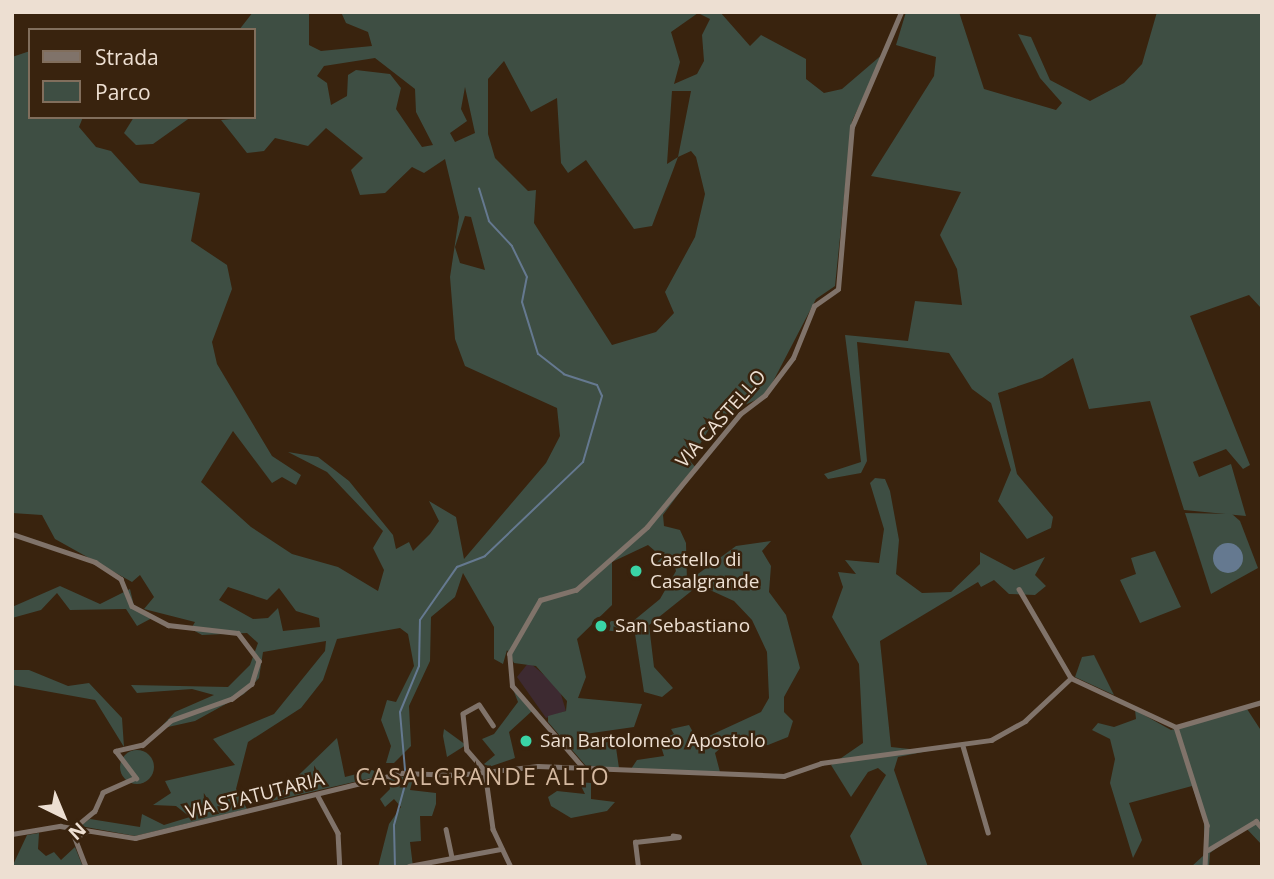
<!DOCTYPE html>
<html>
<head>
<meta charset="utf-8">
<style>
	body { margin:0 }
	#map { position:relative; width:1274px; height:879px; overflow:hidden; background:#39230e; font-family:"Open Sans",sans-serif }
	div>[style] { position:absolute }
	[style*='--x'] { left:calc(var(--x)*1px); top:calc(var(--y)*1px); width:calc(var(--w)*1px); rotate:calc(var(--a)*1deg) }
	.education>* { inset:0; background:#3d2a31 }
	.green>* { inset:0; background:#3e4e43 }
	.round { border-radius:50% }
	.water>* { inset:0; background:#657990 }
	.stream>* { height:2px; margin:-1px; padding:0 1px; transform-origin:1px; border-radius:1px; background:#657990 }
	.street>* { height:4.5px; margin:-2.25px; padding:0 2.25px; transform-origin:2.25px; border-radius:2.25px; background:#80736a }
	.dots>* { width:19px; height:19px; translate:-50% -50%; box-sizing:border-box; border:4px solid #39230e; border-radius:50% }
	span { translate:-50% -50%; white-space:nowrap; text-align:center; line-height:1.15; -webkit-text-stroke:5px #39230e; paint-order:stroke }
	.street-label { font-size:19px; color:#eddfd2 }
	.poi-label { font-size:19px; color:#eddfd2 }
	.left { translate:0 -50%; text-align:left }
	.quarter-label { font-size:23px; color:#d5b9a0; letter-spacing:2px }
	.frame { position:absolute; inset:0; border:14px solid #eddfd2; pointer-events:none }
	.legend { position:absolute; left:28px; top:28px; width:228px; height:91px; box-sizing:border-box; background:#39230e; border:2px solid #816e5c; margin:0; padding:9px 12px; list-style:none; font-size:21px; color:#eddfd2 }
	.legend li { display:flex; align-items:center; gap:14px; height:35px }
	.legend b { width:35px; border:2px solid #816e5c }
	.north { position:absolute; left:28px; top:781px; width:70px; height:70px; -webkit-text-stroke:5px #39230e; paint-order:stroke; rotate:137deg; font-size:19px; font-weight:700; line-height:28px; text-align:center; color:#eddfd2 }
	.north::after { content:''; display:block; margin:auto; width:24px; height:32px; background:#eddfd2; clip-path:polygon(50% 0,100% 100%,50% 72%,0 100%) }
</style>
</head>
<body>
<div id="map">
	<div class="education">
		<i style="clip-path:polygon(529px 662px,559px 688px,566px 711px,546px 718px,517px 677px)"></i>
	</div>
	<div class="green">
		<i style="clip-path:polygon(evenodd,253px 12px,309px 12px,309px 45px,321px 51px,372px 46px,368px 32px,346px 23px,341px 12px,720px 12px,750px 46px,761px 35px,806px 59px,806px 79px,824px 93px,842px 89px,884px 53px,852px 121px,835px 286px,816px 299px,766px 395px,715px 419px,690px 461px,697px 469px,663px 515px,664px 526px,680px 530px,686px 543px,687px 582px,736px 546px,771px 541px,762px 551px,771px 566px,769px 592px,786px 615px,800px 668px,784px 697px,784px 712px,793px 721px,788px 737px,768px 745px,751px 745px,749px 739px,724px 745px,715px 753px,720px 772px,631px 769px,637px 760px,664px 756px,659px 740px,674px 734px,671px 729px,689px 725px,698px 741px,761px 712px,769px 698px,767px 652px,752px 620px,734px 601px,699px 585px,649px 625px,654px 667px,673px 688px,662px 697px,644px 692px,635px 634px,604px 630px,611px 621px,632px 622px,660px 599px,676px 571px,673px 560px,653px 567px,662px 557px,648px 545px,612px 562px,612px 605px,577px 639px,586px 677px,578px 698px,642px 704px,634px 727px,585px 734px,589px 745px,615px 741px,619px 768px,586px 766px,548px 722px,548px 716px,566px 711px,567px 701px,536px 666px,514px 663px,507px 650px,503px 664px,494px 659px,494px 627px,463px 573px,455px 597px,431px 617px,430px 661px,409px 706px,411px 746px,394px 763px,386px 763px,391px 746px,381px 720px,387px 700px,396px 702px,414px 666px,408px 634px,400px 628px,337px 639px,323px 680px,301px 708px,248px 742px,236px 789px,247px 809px,135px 836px,80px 826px,90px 819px,140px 827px,142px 814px,164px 825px,190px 817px,176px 806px,153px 805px,171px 793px,165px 781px,235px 765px,213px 739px,274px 714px,325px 651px,326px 641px,263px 652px,259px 678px,244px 694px,195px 721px,159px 729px,175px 712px,214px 695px,192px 689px,137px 693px,131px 685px,228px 687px,250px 665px,258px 643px,247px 633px,202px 635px,191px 629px,195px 622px,144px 609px,154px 597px,140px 575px,132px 582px,55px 539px,42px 515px,12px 513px,12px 57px,30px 51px,30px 117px,83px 117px,79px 127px,96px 147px,111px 151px,140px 183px,200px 193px,191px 241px,227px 265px,232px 289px,212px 342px,217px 364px,272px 456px,301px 475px,296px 485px,282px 477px,272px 483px,233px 431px,201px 482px,251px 527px,292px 554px,338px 567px,378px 591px,384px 570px,373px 548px,383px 531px,327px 472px,288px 452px,318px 457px,349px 481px,393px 535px,396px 549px,409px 542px,413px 551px,430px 534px,439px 521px,429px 501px,456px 517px,464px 559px,546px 463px,560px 436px,557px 408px,465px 366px,455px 339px,450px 277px,459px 217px,445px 159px,424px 173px,412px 167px,385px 193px,360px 195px,351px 170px,363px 158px,326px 128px,308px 146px,275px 138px,264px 151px,247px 153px,221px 120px,254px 117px,254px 30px,239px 30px,253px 12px,698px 13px,710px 19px,702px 35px,704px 61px,697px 74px,674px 84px,680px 62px,671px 32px,698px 13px,253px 12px,375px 58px,415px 89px,416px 112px,433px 145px,422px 147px,396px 109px,401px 88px,390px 74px,356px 70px,348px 75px,347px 96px,331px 105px,327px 83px,317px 76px,324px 66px,375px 58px,253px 12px,504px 61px,531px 112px,557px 98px,561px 163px,568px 173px,586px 160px,634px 229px,652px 226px,678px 157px,691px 151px,696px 157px,705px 194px,695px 237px,665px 292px,674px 313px,656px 332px,612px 345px,534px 223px,536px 190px,528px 191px,495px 158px,488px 134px,488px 79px,504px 61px,253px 12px,465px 87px,475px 133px,455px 142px,450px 133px,467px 121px,461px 109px,465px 87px,253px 12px,672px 91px,691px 91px,678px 157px,667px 164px,672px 91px,253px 12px,465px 216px,471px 217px,485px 270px,460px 263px,455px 247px,465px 216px,253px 12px,228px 587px,267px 600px,279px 588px,296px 611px,319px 618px,320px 627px,283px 631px,278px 608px,268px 618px,253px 619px,219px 600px,228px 587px)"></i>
		<i style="clip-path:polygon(906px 12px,959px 12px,984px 89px,1056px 110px,1062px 103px,1040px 78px,1018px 34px,1031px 37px,1050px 80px,1090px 101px,1124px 83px,1142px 64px,1157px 12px,1262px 12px,1262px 325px,1261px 308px,1249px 295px,1190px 316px,1250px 465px,1243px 469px,1226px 449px,1193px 462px,1199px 477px,1231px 464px,1246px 516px,1184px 510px,1150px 401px,1089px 409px,1073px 358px,1042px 378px,998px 393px,1017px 474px,1053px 517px,1051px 528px,1027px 539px,998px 501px,1011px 470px,991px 403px,972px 389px,949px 353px,857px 342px,867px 461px,861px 473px,828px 479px,824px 474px,861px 462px,845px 335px,908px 341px,915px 301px,962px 305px,957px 269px,940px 235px,961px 192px,871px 176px,934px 76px,936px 57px,896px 45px)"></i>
		<i style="clip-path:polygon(134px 117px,191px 117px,153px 144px,136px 145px,124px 133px)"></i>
		<i style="clip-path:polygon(875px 478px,885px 479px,890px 491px,899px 540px,896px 574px,922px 593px,951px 592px,980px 564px,980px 552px,1014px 570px,1045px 557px,1035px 575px,1046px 586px,1035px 595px,1009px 594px,994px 580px,981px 587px,978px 582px,880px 641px,891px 747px,928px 751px,898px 757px,894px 770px,928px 867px,863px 867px,850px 836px,886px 775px,878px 768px,868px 772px,851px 797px,831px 765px,863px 743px,859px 664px,832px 617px,843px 587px,838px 572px,856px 574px,845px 560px,879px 563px,884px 529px,870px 483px)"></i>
		<i style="clip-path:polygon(1185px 513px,1232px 514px,1240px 521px,1258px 568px,1211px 594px)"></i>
		<i style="clip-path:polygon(1155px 551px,1181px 607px,1140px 623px,1120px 580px,1136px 574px,1131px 558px)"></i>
		<i style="clip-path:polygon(60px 586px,100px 604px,130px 589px,134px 606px,152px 618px,137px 626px,126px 609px,70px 610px,57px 593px,41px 610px,12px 618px,12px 607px)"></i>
		<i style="clip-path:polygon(1094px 655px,1114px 695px,1075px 677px,1082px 657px)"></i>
		<i style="clip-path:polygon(12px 670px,29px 670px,68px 686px,89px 683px,122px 718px,124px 747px,95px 700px,12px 685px)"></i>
		<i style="clip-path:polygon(511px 684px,532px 711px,509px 732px,515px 758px,489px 767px,484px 764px,495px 755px,482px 739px,494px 734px,518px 702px)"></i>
		<i style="clip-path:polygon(1247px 709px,1262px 732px,1262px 845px,1245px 827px,1210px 853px,1209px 867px,1191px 867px,1204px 855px,1204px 820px,1192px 786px,1129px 803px,1142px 840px,1133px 858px,1110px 783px,1115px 759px,1110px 739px,1092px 730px,1098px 723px,1114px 727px,1136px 719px,1135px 710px,1171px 730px)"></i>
		<i style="clip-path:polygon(444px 729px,466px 745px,447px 757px,443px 736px)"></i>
		<i style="clip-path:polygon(337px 738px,345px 777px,372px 770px,384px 775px,272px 801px)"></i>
		<i class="round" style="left:120px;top:750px;width:34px;height:34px"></i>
		<i style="clip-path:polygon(414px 775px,410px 790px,436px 793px,436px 804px,432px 816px,420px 816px,421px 841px,410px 842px,413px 867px,378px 867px,389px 824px,401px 807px,394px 799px,385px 807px,380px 799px,390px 789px,388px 779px)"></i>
		<i style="clip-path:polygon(579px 782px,591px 783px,591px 799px,615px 802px,607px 811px,571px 818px,551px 806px,548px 797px,557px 791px,585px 794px)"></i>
		<i style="clip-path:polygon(39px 833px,38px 849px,46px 856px,54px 852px,61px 860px,75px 847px,83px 867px,12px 867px,27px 835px)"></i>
	</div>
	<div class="water">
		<i class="round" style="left:1213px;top:543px;width:30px;height:30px"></i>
	</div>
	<div class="stream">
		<i style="--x:395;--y:867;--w:42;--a:-91.4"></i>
		<i style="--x:394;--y:825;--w:46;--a:-74.7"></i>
		<i style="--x:406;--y:781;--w:69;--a:-95"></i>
		<i style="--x:400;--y:712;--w:50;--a:-67.6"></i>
		<i style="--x:419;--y:666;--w:46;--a:-88.8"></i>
		<i style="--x:420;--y:620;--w:65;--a:-55.1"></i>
		<i style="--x:457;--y:567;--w:30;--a:-21"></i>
		<i style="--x:485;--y:556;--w:136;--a:-43.8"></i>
		<i style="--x:583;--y:462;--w:69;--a:-73.9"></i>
		<i style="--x:602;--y:396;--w:12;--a:-114"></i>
		<i style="--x:597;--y:385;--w:35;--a:-162"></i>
		<i style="--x:564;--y:374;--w:33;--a:-142"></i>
		<i style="--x:538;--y:354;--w:54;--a:-107.1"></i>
		<i style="--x:522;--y:302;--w:25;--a:-79"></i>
		<i style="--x:527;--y:277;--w:34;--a:-116"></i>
		<i style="--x:512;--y:246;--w:34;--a:-133"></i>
		<i style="--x:489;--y:221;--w:34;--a:-107"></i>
	</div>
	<div class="street">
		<i style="--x:12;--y:534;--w:88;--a:18.6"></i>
		<i style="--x:95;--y:562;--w:31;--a:33"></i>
		<i style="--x:121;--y:579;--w:29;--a:68"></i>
		<i style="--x:132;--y:606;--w:41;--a:27.8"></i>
		<i style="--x:168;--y:625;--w:70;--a:6.5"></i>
		<i style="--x:238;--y:633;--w:35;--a:53"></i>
		<i style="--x:259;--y:661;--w:24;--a:107"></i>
		<i style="--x:252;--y:684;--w:25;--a:143"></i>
		<i style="--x:232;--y:699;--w:65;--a:160.2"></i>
		<i style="--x:171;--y:721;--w:37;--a:139"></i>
		<i style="--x:143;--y:745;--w:28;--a:167"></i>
		<i style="--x:116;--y:751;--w:34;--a:53"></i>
		<i style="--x:136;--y:778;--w:36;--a:156"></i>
		<i style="--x:103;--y:793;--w:20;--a:114"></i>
		<i style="--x:95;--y:811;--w:25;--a:140"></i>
		<i style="--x:1019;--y:589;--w:103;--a:59.7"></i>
		<i style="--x:493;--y:726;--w:25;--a:-124"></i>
		<i style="--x:479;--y:705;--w:18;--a:151"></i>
		<i style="--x:463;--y:714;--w:36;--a:84"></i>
		<i style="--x:467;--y:750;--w:28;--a:49"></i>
		<i style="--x:485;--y:771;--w:59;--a:82.1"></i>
		<i style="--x:493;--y:829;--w:42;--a:64.7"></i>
		<i style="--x:1176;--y:727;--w:103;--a:72.4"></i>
		<i style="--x:1207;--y:825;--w:42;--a:92.7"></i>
		<i style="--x:963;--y:746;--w:90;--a:73.8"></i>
		<i style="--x:583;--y:768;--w:108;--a:-130.9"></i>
		<i style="--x:512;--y:686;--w:32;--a:-95"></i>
		<i style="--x:509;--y:654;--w:62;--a:-60.1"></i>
		<i style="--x:540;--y:600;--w:37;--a:-16"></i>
		<i style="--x:576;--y:590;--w:95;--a:-41.6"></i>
		<i style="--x:647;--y:527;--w:146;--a:-50.5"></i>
		<i style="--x:740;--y:414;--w:31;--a:-37"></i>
		<i style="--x:765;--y:395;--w:46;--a:-52.9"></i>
		<i style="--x:793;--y:358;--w:56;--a:-68"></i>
		<i style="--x:814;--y:306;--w:29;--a:-35"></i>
		<i style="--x:838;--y:289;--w:163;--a:-85.1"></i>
		<i style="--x:852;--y:127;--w:125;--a:-66.9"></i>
		<i style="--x:318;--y:796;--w:42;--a:61.6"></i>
		<i style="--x:338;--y:833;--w:34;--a:87"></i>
		<i style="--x:446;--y:829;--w:29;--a:78"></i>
		<i style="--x:85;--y:833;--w:11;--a:153"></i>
		<i style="--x:75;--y:838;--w:31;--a:69"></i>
		<i style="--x:12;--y:834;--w:49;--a:-9.5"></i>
		<i style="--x:60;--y:826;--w:76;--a:9.1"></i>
		<i style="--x:135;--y:838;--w:275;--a:-13.7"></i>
		<i style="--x:402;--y:773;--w:55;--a:2.1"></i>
		<i style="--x:457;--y:775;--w:81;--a:-6.3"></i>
		<i style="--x:538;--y:766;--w:246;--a:2.3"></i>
		<i style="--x:784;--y:776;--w:39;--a:-19"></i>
		<i style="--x:821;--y:763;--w:172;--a:-7.7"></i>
		<i style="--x:991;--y:740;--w:39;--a:-29"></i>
		<i style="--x:1025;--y:721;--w:63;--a:-43.1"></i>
		<i style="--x:1071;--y:678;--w:116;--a:25"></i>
		<i style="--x:1176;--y:727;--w:90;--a:-16.2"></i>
		<i style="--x:1208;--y:850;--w:56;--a:-31.1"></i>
		<i style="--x:1256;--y:821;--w:9;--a:49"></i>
		<i style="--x:409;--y:866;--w:94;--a:-10.5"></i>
		<i style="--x:638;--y:867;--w:25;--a:-97"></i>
		<i style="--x:635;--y:842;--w:44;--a:-6.5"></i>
		<i style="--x:679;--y:837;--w:6;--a:-171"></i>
	</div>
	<div class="dots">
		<i style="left:636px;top:571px;background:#3ad4a5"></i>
		<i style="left:601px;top:626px;background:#3ad4a5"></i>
		<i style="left:526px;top:741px;background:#3ad4a5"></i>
	</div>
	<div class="street-label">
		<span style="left:721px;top:419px;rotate:-48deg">VIA CASTELLO</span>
		<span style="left:255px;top:796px;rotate:-14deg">VIA STATUTARIA</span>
	</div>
	<div class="poi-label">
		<span class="left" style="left:650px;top:571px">Castello di<br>Casalgrande</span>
		<span class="left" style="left:615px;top:626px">San Sebastiano</span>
		<span class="left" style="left:540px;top:741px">San Bartolomeo Apostolo</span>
	</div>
	<div class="quarter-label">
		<span style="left:483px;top:776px">CASALGRANDE ALTO</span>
	</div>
	<div class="frame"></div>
	<ul class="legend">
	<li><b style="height:9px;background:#80736a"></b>Strada</li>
	<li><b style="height:19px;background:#3e4e43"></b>Parco</li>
	</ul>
	<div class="north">N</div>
</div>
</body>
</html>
